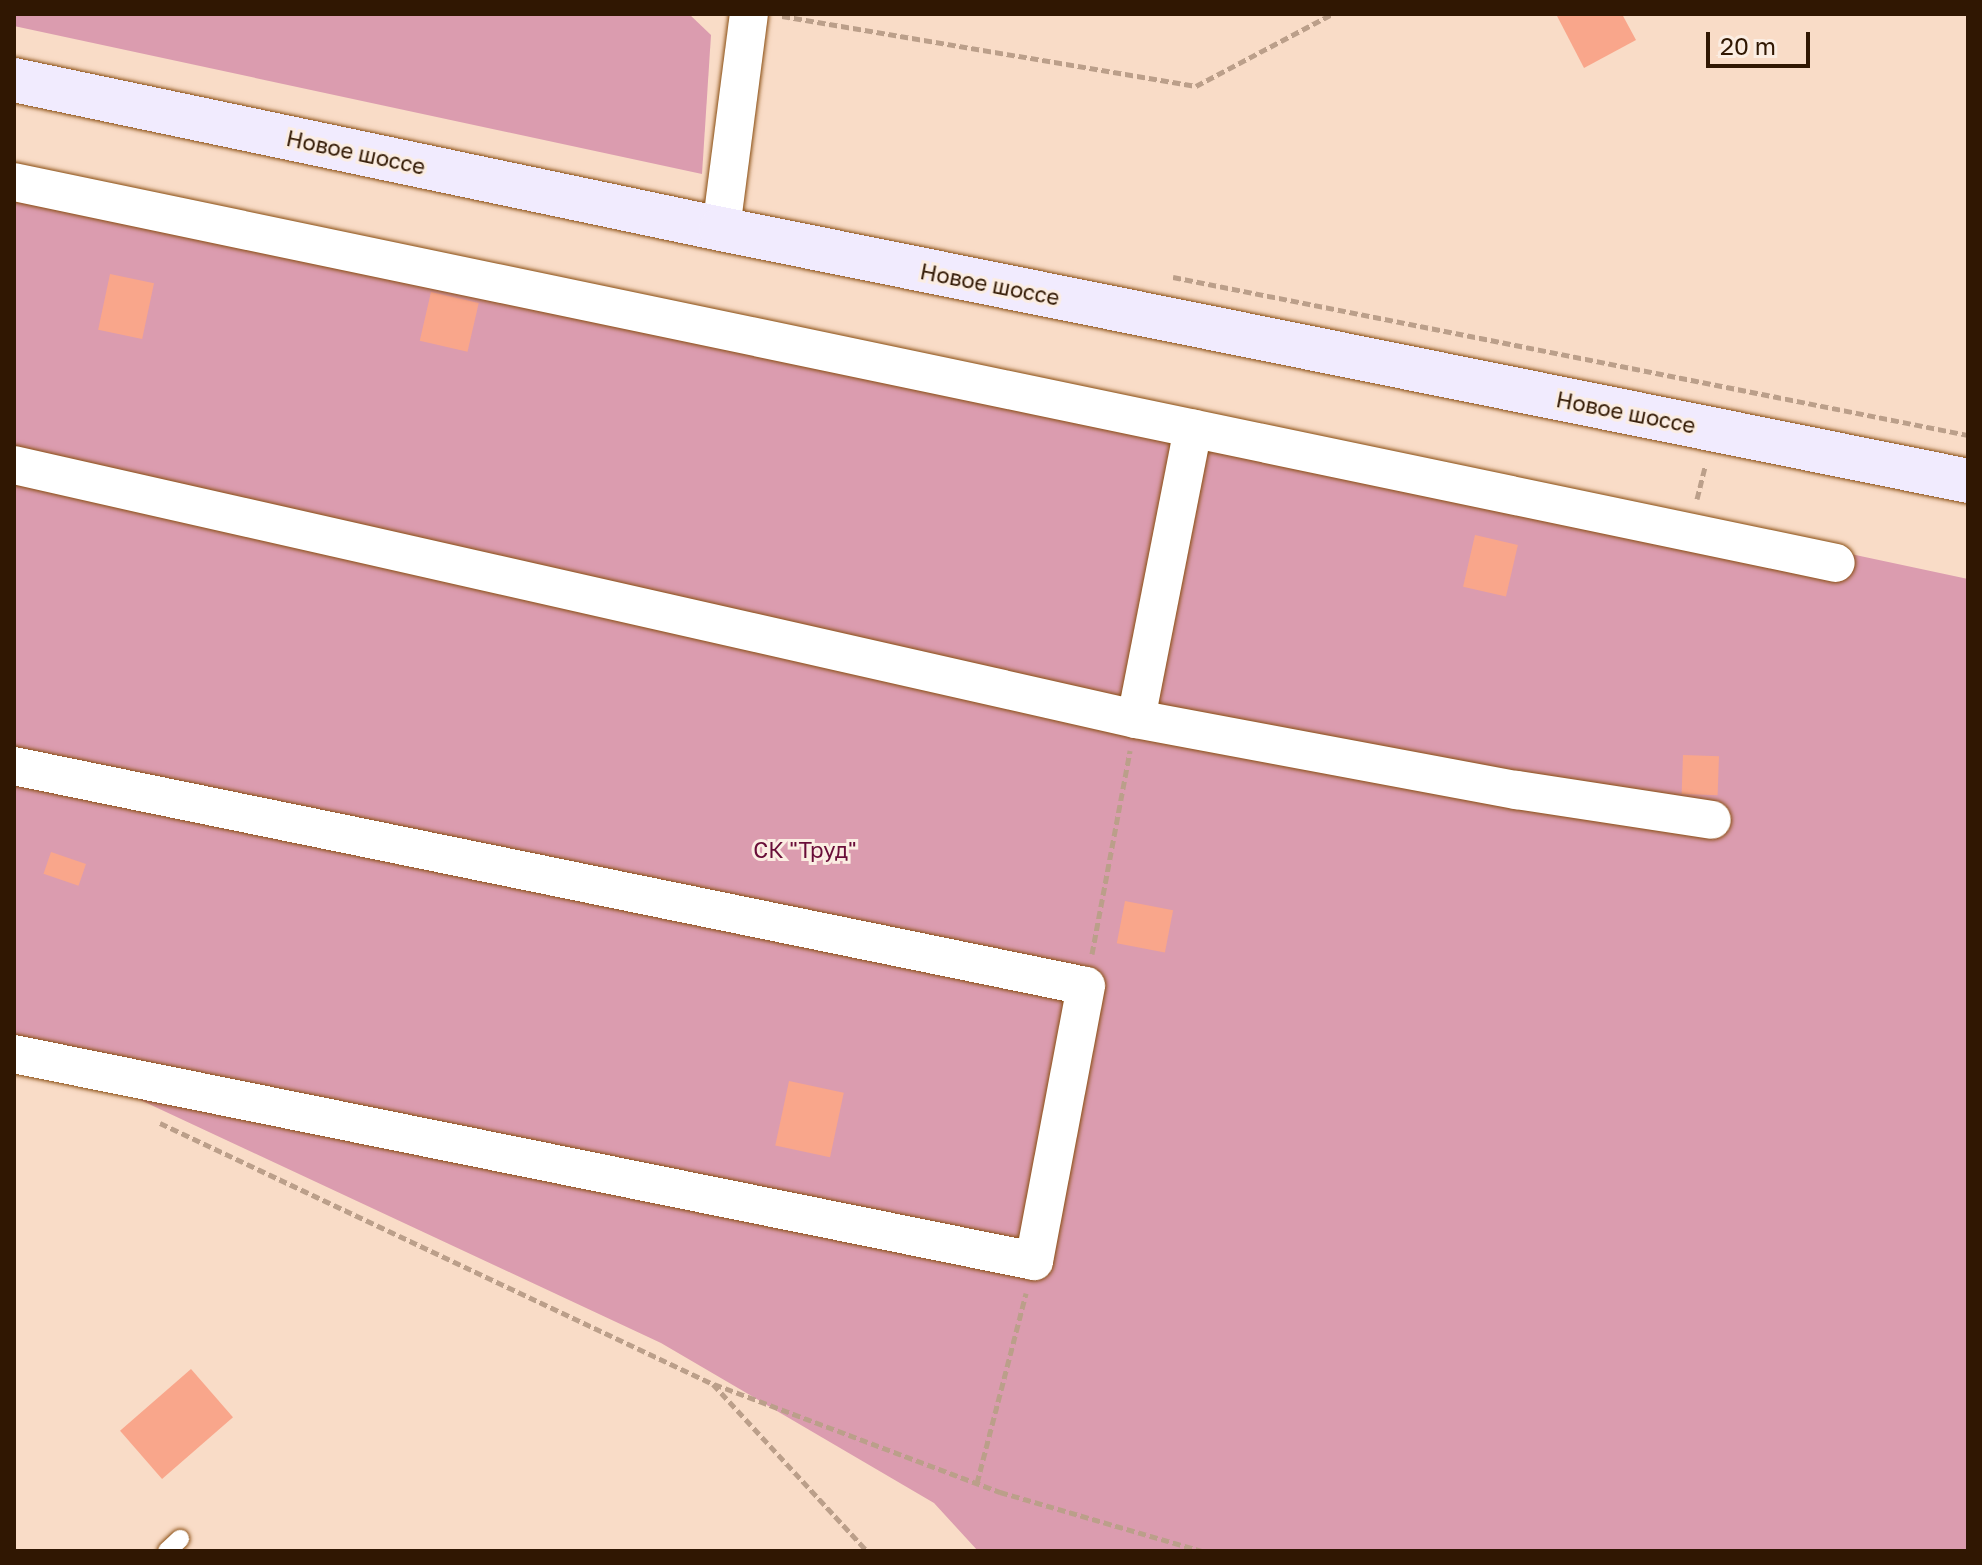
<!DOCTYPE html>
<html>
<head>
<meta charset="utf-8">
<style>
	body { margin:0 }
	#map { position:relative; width:1982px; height:1565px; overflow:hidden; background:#f9dcc7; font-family:"Golos Text",sans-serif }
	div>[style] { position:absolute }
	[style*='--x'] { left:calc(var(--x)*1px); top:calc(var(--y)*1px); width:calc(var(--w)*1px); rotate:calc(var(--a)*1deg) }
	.green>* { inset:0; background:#db9caf }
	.building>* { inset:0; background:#f9a68b; transform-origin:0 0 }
	.path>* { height:5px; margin-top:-2.5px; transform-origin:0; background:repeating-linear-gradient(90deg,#bb9f8a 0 8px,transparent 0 12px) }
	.roads { filter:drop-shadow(0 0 2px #894d11) drop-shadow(0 0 2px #894d11) }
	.service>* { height:18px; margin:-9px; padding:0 9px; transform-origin:9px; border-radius:9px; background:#fff }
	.minor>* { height:38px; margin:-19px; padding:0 19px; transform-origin:19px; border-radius:19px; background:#fff }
	.secondary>* { height:44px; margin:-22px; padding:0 22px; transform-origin:22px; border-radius:22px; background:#f1ebfe }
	span { translate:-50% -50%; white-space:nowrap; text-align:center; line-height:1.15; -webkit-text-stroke:6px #fbede2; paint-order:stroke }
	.street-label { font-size:22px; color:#301702 }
	.park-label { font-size:22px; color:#690d38 }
	.frame { position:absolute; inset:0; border:16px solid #301702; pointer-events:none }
	.scale { position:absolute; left:1706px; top:32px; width:104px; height:36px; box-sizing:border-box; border:4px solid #301702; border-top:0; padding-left:10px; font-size:24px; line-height:28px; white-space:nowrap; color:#301702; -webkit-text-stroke:6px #fbede2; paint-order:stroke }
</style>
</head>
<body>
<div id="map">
	<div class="green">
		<i style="clip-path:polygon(14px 14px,689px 14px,711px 35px,702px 174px,14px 26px)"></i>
		<i style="clip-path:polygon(14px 163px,1968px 579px,1968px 1551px,978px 1551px,934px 1503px,661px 1343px,14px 1041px)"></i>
	</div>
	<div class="building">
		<i style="clip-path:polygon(1556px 14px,1622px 14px,1636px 40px,1584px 68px)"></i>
		<i style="left:110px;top:274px;width:45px;height:57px;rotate:12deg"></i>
		<i style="left:431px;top:292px;width:49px;height:50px;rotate:13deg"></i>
		<i style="left:1475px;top:535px;width:44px;height:53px;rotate:13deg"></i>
		<i style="left:1683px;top:755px;width:36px;height:39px;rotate:2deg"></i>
		<i style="left:51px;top:852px;width:37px;height:23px;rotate:19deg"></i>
		<i style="left:1125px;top:901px;width:49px;height:43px;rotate:11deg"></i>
		<i style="left:789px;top:1081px;width:56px;height:66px;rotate:12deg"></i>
		<i style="left:191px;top:1369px;width:64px;height:94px;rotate:49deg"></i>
	</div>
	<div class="path">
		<i style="--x:782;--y:16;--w:420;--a:9.6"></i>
		<i style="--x:1196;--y:86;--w:154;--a:-27.9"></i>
		<i style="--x:1173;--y:277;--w:811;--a:11.24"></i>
		<i style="--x:1697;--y:499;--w:34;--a:-76"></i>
		<i style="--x:1092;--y:954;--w:207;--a:-79.4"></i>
		<i style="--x:160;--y:1123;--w:611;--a:25.27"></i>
		<i style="--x:713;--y:1384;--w:227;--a:47.3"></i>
		<i style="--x:714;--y:1384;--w:306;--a:20.7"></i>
		<i style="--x:1000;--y:1492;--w:210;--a:16.3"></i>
		<i style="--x:977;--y:1483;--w:196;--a:-75.5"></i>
	</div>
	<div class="roads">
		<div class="service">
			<i style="--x:167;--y:1551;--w:18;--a:-43"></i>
		</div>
		<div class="minor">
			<i style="--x:14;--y:182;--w:1861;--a:11.81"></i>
			<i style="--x:721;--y:229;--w:217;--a:-82.6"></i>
			<i style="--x:14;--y:465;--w:1150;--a:12.76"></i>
			<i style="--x:1136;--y:719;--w:388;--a:10.6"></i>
			<i style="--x:1517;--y:790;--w:197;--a:8.7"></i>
			<i style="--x:1136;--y:719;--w:296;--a:-78.9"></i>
			<i style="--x:14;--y:766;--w:1094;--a:11.6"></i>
			<i style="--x:1086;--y:986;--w:280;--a:100.7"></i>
			<i style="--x:1034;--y:1261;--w:1041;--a:-168.53"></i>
		</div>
		<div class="secondary">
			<i style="--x:14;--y:80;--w:723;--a:11.9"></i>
			<i style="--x:721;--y:229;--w:1272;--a:11.42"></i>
		</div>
	</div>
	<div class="street-label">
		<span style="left:356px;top:152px;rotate:12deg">Новое шоссе</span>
		<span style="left:990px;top:284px;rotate:11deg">Новое шоссе</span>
		<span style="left:1626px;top:412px;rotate:11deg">Новое шоссе</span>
	</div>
	<div class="park-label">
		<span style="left:805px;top:850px">СК "Труд"</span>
	</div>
	<div class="frame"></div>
	<div class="scale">20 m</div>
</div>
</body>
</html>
